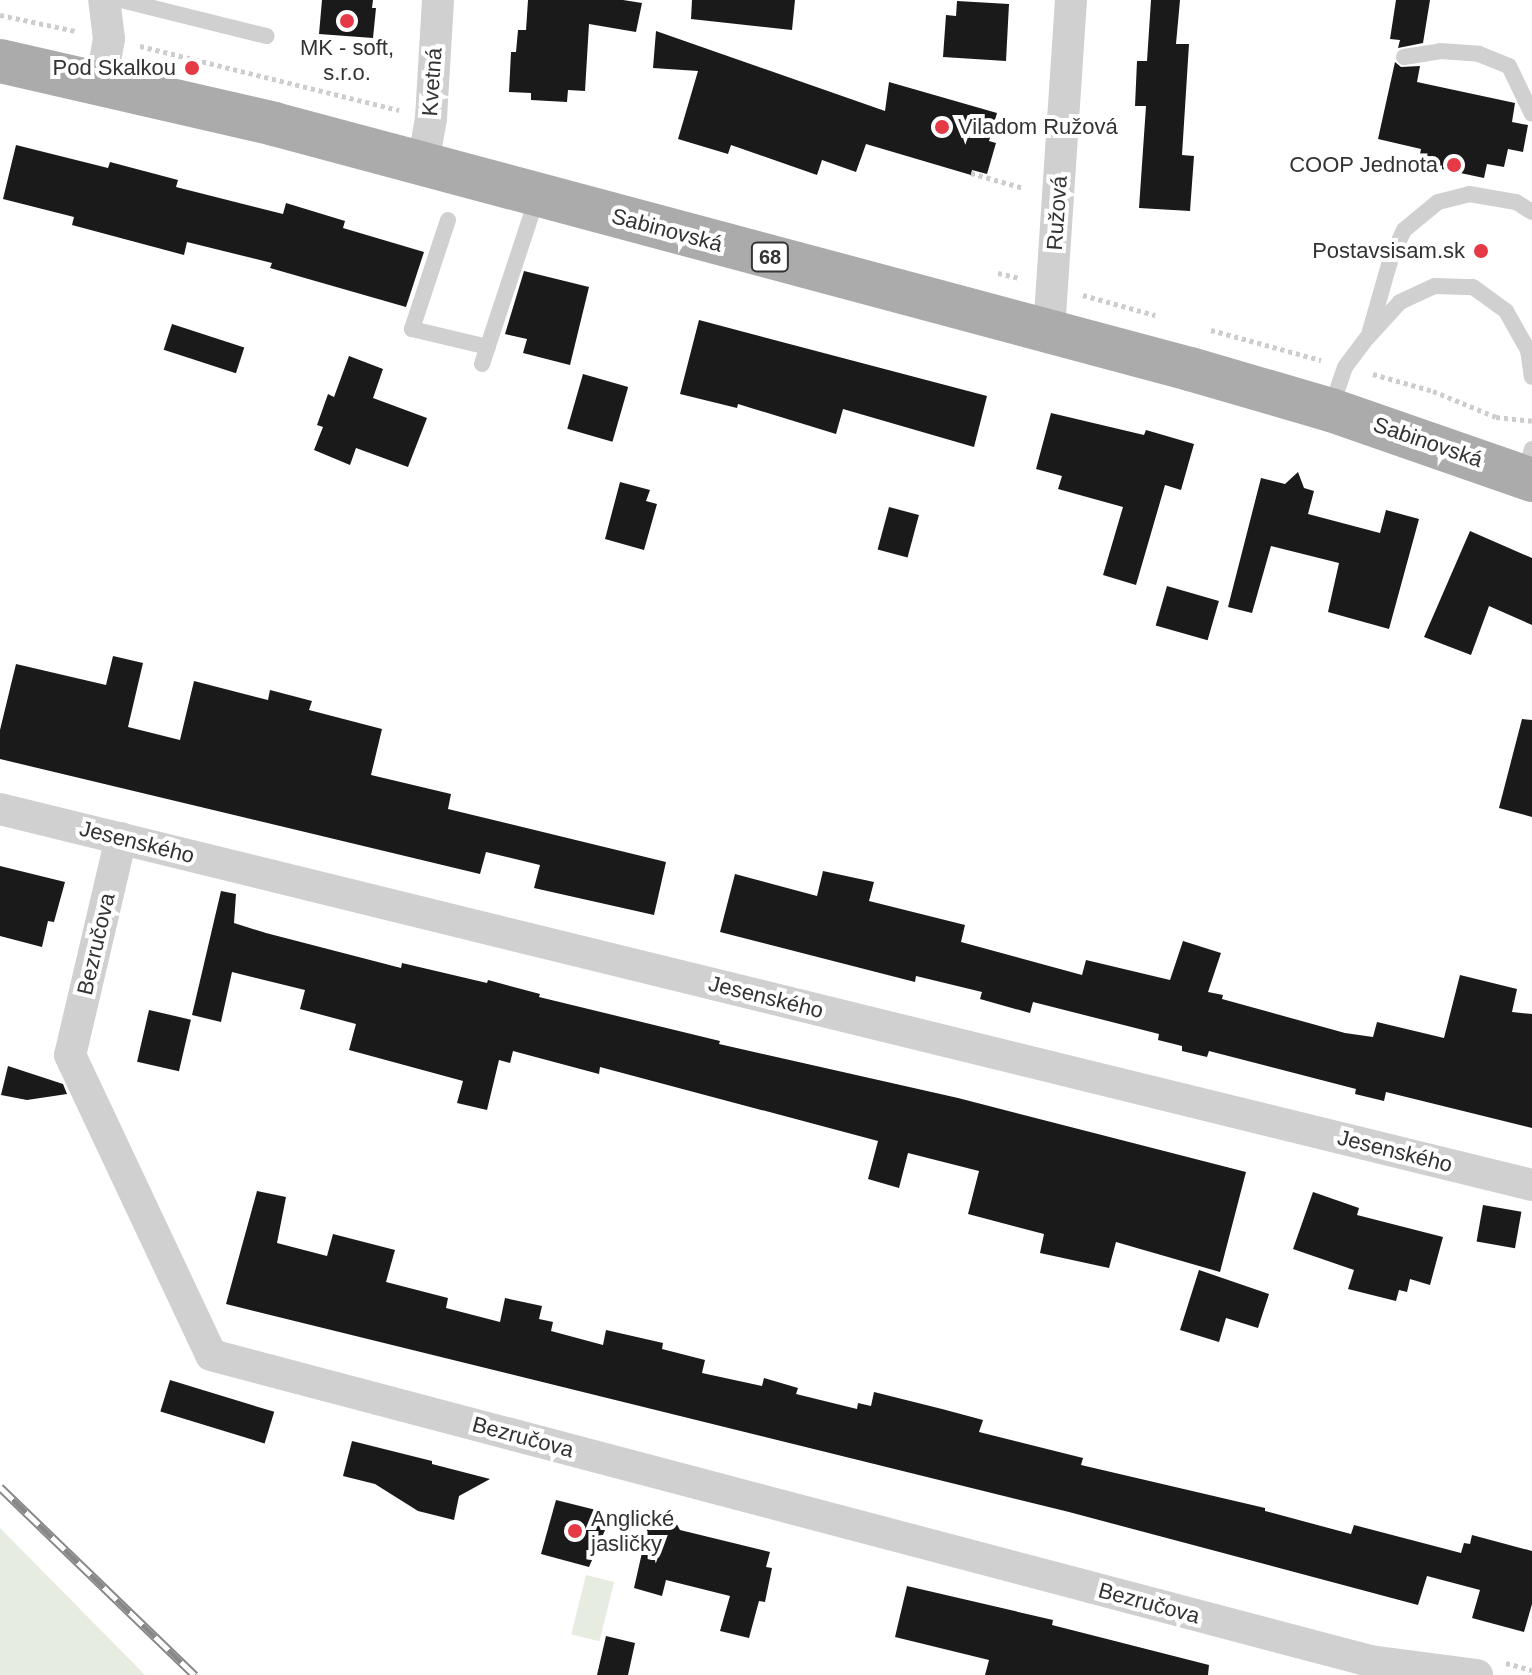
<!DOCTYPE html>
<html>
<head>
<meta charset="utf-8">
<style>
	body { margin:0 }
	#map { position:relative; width:1532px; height:1675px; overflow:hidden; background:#fff; font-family:Arial,sans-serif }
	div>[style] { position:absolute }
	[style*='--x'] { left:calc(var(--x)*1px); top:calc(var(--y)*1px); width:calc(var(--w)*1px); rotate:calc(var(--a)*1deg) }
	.green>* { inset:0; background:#e6ecdf; transform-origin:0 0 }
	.building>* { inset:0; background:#1a1a1a; transform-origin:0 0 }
	.path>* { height:5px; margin-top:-2.5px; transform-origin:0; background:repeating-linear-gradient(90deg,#cdcdcd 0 4px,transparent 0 8px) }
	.lane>* { height:16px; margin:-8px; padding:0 8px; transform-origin:8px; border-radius:8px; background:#d0d0d0 }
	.street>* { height:32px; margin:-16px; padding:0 16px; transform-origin:16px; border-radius:16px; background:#d0d0d0 }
	.primary>* { height:44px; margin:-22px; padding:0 22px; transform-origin:22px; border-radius:22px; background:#ababab }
	.rail>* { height:9px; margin-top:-4.5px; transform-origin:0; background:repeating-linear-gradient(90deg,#fff 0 18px,#888 0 36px); box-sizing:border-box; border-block:2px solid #888 }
	.dots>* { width:22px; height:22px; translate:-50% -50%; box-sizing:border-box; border:4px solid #fff; border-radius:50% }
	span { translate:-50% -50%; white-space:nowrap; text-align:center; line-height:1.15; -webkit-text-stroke:8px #fff; paint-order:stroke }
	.shield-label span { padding:2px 6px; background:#fff; border:2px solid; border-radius:6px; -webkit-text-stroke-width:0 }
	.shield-label { font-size:20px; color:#333; font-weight:700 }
	.poi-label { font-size:22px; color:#333 }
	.right { translate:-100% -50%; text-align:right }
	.left { translate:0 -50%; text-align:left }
	.street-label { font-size:22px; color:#333 }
</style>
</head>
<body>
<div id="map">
	<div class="green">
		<i style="clip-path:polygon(0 1528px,145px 1675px,0 1675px)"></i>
		<i style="left:586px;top:1575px;width:29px;height:61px;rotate:14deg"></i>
	</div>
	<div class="building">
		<i style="clip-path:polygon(322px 0,373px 0,372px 8px,376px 8px,373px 38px,319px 34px)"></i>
		<i style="clip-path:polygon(528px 0,623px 0,642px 3px,636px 32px,589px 24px,585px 91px,568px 90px,567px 102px,531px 100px,531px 93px,509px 92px,511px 52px,516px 52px,518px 30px,526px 30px)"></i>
		<i style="clip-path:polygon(692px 0,795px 0,792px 30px,691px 19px)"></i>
		<i style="clip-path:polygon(1151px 0,1180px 0,1176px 44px,1189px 44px,1182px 155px,1194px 156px,1190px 211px,1139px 208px,1146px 106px,1135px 106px,1137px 61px,1147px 61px)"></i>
		<i style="clip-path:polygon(1396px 0,1430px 0,1423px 43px,1398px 48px,1400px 40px,1390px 39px)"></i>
		<i style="clip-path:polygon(957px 1px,1009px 4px,1006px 61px,943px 57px,946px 15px,956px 16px)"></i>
		<i style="clip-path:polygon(656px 31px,885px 111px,889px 82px,997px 113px,989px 141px,996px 143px,987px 174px,972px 170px,971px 175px,866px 144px,856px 172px,822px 160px,817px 175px,731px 145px,728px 154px,678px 139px,698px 71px,653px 68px)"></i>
		<i style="clip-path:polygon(1395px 62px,1401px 67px,1420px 66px,1417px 82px,1515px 103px,1512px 122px,1528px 125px,1523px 152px,1508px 149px,1504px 167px,1487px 164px,1484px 178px,1418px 164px,1421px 149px,1378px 139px)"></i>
		<i style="clip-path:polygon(16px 145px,108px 168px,110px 162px,178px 180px,176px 187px,283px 214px,286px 203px,345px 221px,343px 228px,424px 252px,406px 307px,270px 268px,272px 263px,187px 242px,184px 255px,72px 225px,74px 217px,3px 199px)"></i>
		<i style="clip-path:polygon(524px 271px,589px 287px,570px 365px,523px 353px,527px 339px,505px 334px)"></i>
		<i style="clip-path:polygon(699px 320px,987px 396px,974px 447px,843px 409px,836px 434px,738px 404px,737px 408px,680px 394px)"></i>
		<i style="left:172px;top:324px;width:76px;height:27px;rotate:18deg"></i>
		<i style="clip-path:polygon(349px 356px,383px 369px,373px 398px,427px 418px,408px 467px,356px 448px,350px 465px,314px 450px,323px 427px,317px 425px,328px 394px,334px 397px)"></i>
		<i style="left:583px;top:374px;width:47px;height:57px;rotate:16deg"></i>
		<i style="clip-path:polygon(1051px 413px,1144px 435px,1146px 430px,1194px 444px,1181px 490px,1165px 485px,1136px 585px,1103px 575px,1123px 507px,1058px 489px,1062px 476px,1036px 469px)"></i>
		<i style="clip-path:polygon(1298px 472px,1304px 488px,1314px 491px,1308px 514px,1380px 533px,1386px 510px,1419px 519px,1389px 629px,1328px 612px,1339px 563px,1271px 546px,1252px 613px,1228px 607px,1261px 478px,1285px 484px)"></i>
		<i style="clip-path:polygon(620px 482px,650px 490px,646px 501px,657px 504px,644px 550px,605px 539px)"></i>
		<i style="left:889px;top:507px;width:31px;height:44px;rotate:15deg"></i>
		<i style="clip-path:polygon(1470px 531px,1532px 558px,1532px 625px,1489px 606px,1471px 655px,1424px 637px)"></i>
		<i style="left:1167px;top:586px;width:54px;height:41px;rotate:16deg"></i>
		<i style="clip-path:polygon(113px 656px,143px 663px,128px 727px,180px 740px,194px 681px,268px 700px,270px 690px,312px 701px,309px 710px,382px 729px,371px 775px,451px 794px,448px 809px,666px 862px,654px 915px,534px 888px,540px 865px,486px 852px,480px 874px,0 759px,0 730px,16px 664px,106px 685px)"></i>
		<i style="clip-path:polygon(1522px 719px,1532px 720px,1532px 817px,1499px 808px)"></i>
		<i style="clip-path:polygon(0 866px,65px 882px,54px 922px,48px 921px,42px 947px,0 936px)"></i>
		<i style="clip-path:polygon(823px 871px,874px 882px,869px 901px,965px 925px,961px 942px,1082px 975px,1086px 960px,1170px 980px,1183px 941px,1221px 953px,1208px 992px,1223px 995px,1222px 999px,1345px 1033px,1373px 1037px,1377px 1022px,1444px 1038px,1460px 975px,1517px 989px,1512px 1012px,1532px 1014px,1532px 1128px,1386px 1092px,1384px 1101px,1355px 1094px,1356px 1089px,1209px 1051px,1207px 1057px,1182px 1051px,1182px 1046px,1158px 1040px,1159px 1034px,1033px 1002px,1030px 1013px,980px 999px,982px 992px,916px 976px,915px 982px,720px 932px,735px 874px,817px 896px)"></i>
		<i style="clip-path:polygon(221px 891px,236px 894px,234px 923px,266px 933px,401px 968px,402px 963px,487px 983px,488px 980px,540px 994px,539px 997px,720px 1041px,719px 1044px,958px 1098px,1246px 1172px,1220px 1272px,1116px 1242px,1109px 1268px,1040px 1253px,1044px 1234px,968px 1214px,979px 1171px,908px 1153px,899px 1188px,868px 1179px,878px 1141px,600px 1067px,599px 1074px,513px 1051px,510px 1063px,499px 1060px,487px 1110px,457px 1103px,463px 1081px,349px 1050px,356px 1024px,300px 1009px,305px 990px,232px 972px,221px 1022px,192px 1015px)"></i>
		<i style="left:149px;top:1010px;width:43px;height:53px;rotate:13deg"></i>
		<i style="clip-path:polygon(8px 1066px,63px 1084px,67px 1094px,27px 1100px,1px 1095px)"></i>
		<i style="clip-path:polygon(257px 1191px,286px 1197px,277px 1243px,327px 1256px,333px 1234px,395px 1250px,386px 1282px,448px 1298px,446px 1308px,500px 1322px,505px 1298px,542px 1306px,539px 1319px,553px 1322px,551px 1331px,603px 1345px,606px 1330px,663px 1343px,662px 1349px,705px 1360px,702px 1373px,762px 1386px,764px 1378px,798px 1388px,796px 1394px,857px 1409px,858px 1403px,871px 1406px,874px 1392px,942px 1409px,983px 1420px,979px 1432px,1083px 1458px,1081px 1465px,1265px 1508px,1265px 1511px,1351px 1534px,1354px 1525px,1461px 1553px,1464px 1543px,1470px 1544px,1472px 1535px,1532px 1551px,1532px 1604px,1524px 1632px,1472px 1618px,1480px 1590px,1427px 1576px,1418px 1605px,1069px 1512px,226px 1304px)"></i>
		<i style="clip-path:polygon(1313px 1192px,1359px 1208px,1357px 1215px,1443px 1237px,1430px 1285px,1410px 1279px,1407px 1292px,1399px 1290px,1396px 1301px,1348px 1289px,1354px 1270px,1293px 1249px)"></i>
		<i style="left:1483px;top:1205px;width:39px;height:37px;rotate:10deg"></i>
		<i style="clip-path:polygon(1199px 1270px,1269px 1294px,1258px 1328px,1226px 1318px,1219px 1342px,1180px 1330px)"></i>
		<i style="left:170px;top:1380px;width:109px;height:33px;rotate:17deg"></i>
		<i style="clip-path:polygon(352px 1441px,432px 1461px,432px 1464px,490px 1479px,459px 1496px,454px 1520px,418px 1511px,375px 1484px,343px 1476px)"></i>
		<i style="clip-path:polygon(556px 1500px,612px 1514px,589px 1567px,541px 1554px)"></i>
		<i style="clip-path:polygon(661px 1517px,675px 1521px,680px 1530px,770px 1552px,766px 1567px,772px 1568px,765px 1602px,759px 1601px,749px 1638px,720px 1631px,730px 1596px,666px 1580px,662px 1596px,634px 1588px,648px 1526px)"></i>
		<i style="clip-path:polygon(907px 1586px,1053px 1620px,1052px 1625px,1209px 1665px,1208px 1675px,985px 1675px,989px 1660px,895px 1637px)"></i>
		<i style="clip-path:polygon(606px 1636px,635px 1643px,628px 1675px,597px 1675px)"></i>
	</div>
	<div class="path">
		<i style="--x:0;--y:15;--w:78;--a:11.9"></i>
		<i style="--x:140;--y:46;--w:267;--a:13.9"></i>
		<i style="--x:971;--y:173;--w:55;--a:15.8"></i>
		<i style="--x:998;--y:273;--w:22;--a:13"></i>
		<i style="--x:1083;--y:295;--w:75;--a:15.5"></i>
		<i style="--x:1211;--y:330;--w:114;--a:15.3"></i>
		<i style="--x:1373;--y:374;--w:62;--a:15.8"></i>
		<i style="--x:1433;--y:391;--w:68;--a:22.4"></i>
		<i style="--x:1496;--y:417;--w:36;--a:6"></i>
		<i style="--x:1506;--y:1663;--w:27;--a:15"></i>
	</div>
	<div class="lane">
		<i style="--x:121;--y:0;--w:150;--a:13.9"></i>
		<i style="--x:1404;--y:57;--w:36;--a:-9"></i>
		<i style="--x:1440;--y:51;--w:39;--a:4"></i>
		<i style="--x:1479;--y:54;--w:32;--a:22"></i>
		<i style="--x:1509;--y:66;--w:53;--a:64.4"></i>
		<i style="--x:448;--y:220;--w:115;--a:108.3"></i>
		<i style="--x:412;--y:329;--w:78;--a:13.3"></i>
		<i style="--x:1370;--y:331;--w:76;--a:-74"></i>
		<i style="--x:1391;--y:258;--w:31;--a:-65"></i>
		<i style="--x:1404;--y:230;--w:44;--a:-39.5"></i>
		<i style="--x:1438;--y:202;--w:32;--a:-14"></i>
		<i style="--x:1469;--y:194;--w:48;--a:9.7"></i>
		<i style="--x:1516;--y:202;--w:19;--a:32"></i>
		<i style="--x:482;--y:364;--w:175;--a:-71.7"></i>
		<i style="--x:1331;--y:408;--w:43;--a:-71.1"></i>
		<i style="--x:1345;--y:367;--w:38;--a:-53"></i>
		<i style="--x:1368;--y:337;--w:47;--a:-47.6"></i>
		<i style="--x:1400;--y:302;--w:38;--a:-25"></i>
		<i style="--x:1435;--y:286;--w:38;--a:2"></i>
		<i style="--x:1473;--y:287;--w:41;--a:36"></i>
		<i style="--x:1506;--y:311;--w:45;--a:60.6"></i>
		<i style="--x:1528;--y:350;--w:27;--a:82"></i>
		<i style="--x:1525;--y:475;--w:27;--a:-75"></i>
	</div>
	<div class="street">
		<i style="--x:101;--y:83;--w:45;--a:-79.7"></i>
		<i style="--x:109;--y:39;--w:39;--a:-97"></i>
		<i style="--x:423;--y:164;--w:47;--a:-80.1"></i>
		<i style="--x:431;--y:118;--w:118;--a:-86.6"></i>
		<i style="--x:1049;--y:331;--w:332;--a:-86.2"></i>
		<i style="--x:0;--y:809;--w:1577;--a:13.79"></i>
		<i style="--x:121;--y:838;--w:223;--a:103.2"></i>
		<i style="--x:70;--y:1055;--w:331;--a:64.8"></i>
		<i style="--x:211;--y:1355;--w:1199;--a:14.79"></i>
		<i style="--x:1370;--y:1661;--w:23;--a:38"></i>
		<i style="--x:1370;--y:1661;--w:108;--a:7.5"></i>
	</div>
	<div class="primary">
		<i style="--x:0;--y:61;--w:281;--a:12.9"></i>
		<i style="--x:274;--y:124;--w:948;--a:14.97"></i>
		<i style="--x:1190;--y:369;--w:147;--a:16.2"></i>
		<i style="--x:1331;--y:410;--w:213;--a:19.2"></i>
	</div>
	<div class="rail">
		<i style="--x:0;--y:1487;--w:271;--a:44"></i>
	</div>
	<div class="dots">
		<i style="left:347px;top:21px;background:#e63946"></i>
		<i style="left:192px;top:68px;background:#e63946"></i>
		<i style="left:942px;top:127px;background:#e63946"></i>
		<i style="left:1454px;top:165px;background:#e63946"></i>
		<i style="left:1481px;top:251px;background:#e63946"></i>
		<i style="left:575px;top:1531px;background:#e63946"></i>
	</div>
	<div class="shield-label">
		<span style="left:770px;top:257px">68</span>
	</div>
	<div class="poi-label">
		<span style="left:347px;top:60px">MK - soft,<br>s.r.o.</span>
		<span class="right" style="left:176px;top:68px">Pod Skalkou</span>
		<span class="left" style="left:958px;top:127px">Viladom Ružová</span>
		<span class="right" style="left:1438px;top:165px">COOP Jednota</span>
		<span class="right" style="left:1465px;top:251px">Postavsisam.sk</span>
		<span class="left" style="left:591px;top:1531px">Anglické<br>jasličky</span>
	</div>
	<div class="street-label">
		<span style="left:432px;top:82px;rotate:-86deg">Kvetná</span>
		<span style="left:1057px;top:213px;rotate:-86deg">Ružová</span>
		<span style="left:667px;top:230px;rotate:15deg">Sabinovská</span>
		<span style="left:1428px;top:442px;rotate:19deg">Sabinovská</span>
		<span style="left:137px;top:842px;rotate:14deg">Jesenského</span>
		<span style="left:96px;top:944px;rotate:-77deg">Bezručova</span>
		<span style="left:766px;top:997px;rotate:14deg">Jesenského</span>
		<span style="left:1395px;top:1151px;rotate:14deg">Jesenského</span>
		<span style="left:523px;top:1437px;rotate:15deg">Bezručova</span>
		<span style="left:1149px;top:1603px;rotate:15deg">Bezručova</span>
	</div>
</div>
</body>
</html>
